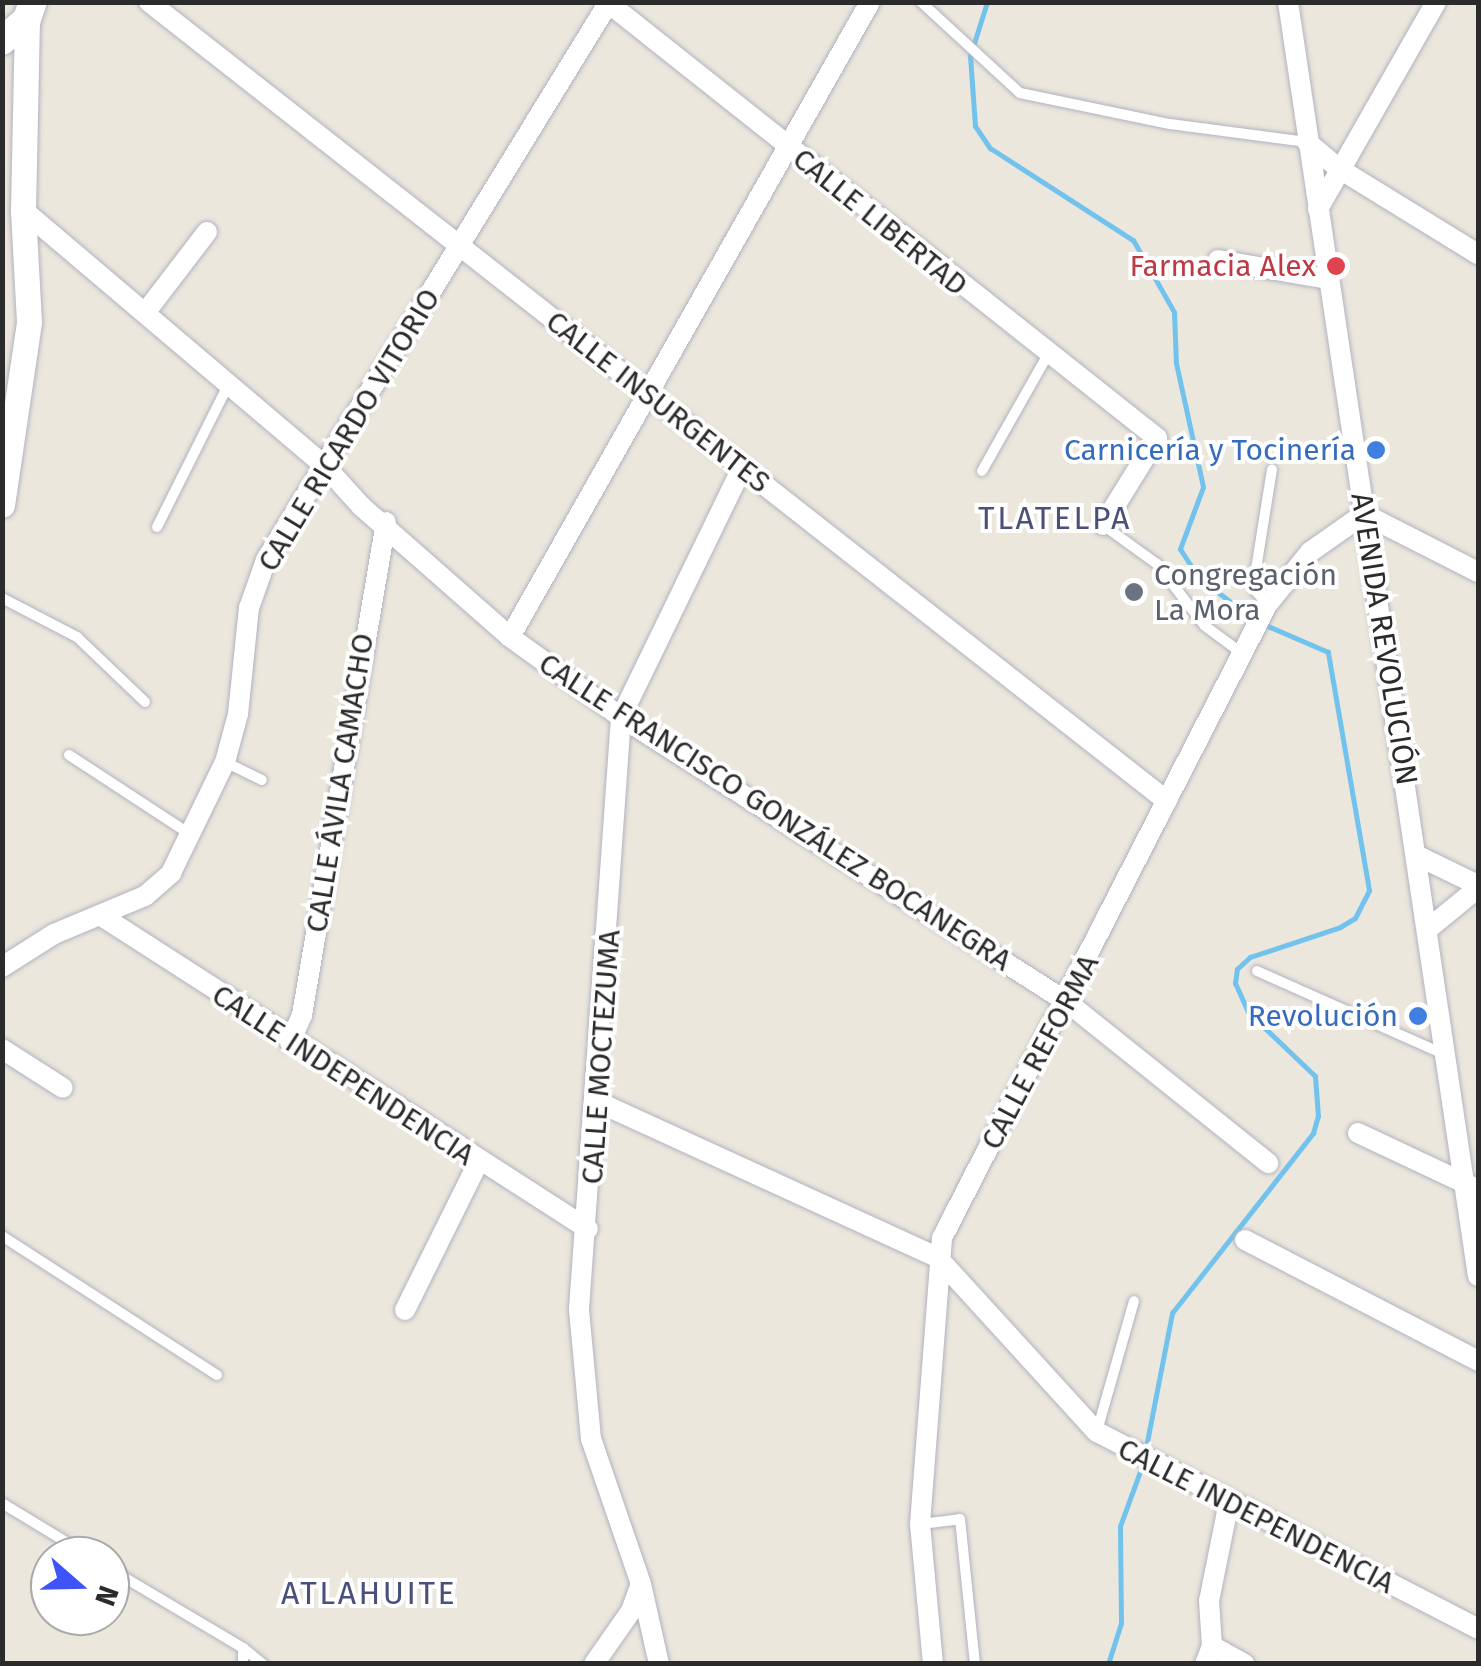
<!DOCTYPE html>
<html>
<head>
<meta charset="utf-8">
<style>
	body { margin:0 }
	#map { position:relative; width:1481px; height:1666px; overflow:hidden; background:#ece7dd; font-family:"Fira Sans",sans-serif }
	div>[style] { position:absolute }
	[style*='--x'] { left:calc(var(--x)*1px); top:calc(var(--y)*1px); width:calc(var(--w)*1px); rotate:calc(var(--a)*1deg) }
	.stream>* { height:5px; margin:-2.5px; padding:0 2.5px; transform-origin:2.5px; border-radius:2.5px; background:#71c3ed }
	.roads { filter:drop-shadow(0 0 2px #b1b2be) drop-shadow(0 0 2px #b1b2be) }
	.service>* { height:10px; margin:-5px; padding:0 5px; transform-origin:5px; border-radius:5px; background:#fff }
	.minor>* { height:20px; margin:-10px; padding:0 10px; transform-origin:10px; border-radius:10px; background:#fff }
	.tertiary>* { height:25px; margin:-12.5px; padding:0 12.5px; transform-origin:12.5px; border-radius:12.5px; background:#fff }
	.secondary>* { height:28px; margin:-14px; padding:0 14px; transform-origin:14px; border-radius:14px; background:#fff }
	.dots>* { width:28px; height:28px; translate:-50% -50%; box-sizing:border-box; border:5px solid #fff; border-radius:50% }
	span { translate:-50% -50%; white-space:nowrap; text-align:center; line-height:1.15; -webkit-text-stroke:8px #fff; paint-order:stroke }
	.street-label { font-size:30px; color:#2b2b2b }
	.health-label { font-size:30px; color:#be3a42 }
	.right { translate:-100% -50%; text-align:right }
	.shop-label { font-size:30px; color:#366cbe }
	.worship-label { font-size:30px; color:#5b616d }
	.left { translate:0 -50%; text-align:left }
	.neighbourhood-label { font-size:32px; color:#4b507b; letter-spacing:2.5px }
	.frame { position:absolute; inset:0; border:5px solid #2b2b2b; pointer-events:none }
	.north { position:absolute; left:30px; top:1536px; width:100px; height:100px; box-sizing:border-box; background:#fff; border:2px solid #aaa; border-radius:50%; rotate:110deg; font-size:28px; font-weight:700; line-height:40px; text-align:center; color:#2b2b2b }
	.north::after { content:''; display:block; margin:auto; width:35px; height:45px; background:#3e53f8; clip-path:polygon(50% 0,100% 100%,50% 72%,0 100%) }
</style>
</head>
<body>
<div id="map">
	<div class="stream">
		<i style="--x:987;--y:2;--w:57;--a:107.5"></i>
		<i style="--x:970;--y:56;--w:70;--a:85.9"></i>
		<i style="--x:975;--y:126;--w:27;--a:56"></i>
		<i style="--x:990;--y:148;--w:170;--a:32.8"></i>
		<i style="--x:1133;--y:240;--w:30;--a:60"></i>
		<i style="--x:1148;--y:266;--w:53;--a:60.5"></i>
		<i style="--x:1174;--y:312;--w:51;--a:87.8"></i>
		<i style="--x:1176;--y:363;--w:127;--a:77.7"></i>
		<i style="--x:1203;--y:487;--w:66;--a:110.4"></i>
		<i style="--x:1180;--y:549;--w:33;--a:57"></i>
		<i style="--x:1198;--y:577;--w:69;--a:37.4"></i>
		<i style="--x:1145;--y:1452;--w:142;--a:-79"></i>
		<i style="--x:1172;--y:1313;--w:229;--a:-51.9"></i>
		<i style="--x:1313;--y:1133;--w:18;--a:-74"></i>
		<i style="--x:1318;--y:1116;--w:40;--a:-94.3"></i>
		<i style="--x:1315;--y:1076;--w:93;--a:-136.3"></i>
		<i style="--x:1248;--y:1012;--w:32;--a:-114"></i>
		<i style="--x:1235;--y:983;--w:14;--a:-82"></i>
		<i style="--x:1237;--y:969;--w:18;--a:-43"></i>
		<i style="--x:1250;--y:957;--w:95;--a:-18.4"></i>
		<i style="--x:1340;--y:927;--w:17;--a:-31"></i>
		<i style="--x:1355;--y:918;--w:31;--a:-63"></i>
		<i style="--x:1369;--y:890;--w:242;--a:-99.8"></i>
		<i style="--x:1328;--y:652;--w:71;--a:-156.7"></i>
		<i style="--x:1108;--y:1664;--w:43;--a:-72.4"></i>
		<i style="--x:1121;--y:1623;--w:97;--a:-90.6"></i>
		<i style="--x:1120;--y:1526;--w:67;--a:-69.9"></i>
	</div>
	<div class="roads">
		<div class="service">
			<i style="--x:921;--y:2;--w:134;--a:42.6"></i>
			<i style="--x:1020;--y:93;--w:153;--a:11.7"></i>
			<i style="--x:1170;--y:124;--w:138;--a:7.5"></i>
			<i style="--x:982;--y:471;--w:132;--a:-60.5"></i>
			<i style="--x:1103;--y:525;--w:67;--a:35.8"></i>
			<i style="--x:1157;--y:564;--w:78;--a:52.3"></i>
			<i style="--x:1205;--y:626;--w:47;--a:36.4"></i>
			<i style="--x:157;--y:527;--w:157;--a:-63.4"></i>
			<i style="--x:2;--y:598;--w:85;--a:27.5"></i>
			<i style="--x:77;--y:637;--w:94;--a:43.7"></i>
			<i style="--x:1267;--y:604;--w:21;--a:-131"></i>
			<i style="--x:1253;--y:588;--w:120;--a:-80.9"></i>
			<i style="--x:69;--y:755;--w:148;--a:33.2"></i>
			<i style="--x:225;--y:762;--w:41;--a:25.9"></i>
			<i style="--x:1257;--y:971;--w:204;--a:24"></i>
			<i style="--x:2;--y:1236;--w:256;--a:32.9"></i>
			<i style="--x:1097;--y:1431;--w:135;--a:-74.1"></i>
			<i style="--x:2;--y:1503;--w:102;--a:31.3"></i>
			<i style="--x:921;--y:1524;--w:39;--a:-7"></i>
			<i style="--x:960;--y:1519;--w:146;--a:84.1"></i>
			<i style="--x:110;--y:1569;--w:155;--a:30.7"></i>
			<i style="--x:243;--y:1648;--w:16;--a:90"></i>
			<i style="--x:243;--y:1648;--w:26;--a:39"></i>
		</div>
		<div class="minor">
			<i style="--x:149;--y:2;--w:1294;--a:38.13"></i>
			<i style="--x:607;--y:2;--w:702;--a:38.4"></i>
			<i style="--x:1157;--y:438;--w:102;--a:121.8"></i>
			<i style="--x:1288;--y:2;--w:1288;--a:81.52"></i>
			<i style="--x:1307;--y:142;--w:40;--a:40"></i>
			<i style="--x:1338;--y:168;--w:164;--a:31.6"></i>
			<i style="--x:1318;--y:209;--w:238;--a:-60.3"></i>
			<i style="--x:23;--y:210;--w:396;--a:40.3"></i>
			<i style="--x:325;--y:466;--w:54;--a:48"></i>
			<i style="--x:361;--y:506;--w:198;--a:41.3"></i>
			<i style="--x:510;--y:637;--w:137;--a:35.8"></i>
			<i style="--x:621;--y:717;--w:529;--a:32.58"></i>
			<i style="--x:1067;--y:1002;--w:258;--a:38.7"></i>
			<i style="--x:1218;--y:260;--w:112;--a:9.8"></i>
			<i style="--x:145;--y:313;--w:102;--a:-52.6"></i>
			<i style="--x:1364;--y:514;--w:128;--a:27"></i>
			<i style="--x:510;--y:637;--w:730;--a:-60.45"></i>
			<i style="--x:1418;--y:856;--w:67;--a:25.8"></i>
			<i style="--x:100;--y:915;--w:580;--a:32.76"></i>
			<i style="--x:1428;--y:929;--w:65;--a:-39.4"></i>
			<i style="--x:2;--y:967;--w:62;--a:-32.4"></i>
			<i style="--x:54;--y:934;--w:99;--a:-22.7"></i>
			<i style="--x:145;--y:896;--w:35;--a:-41"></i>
			<i style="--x:171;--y:873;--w:123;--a:-64.1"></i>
			<i style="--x:225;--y:762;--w:50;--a:-74.8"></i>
			<i style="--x:238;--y:714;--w:107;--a:-84.1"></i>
			<i style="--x:249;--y:608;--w:51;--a:-70.5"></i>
			<i style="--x:266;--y:560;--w:655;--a:-58.42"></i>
			<i style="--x:290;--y:1042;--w:30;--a:-66"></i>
			<i style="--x:302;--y:1015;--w:500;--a:-80.33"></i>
			<i style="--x:2;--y:1049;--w:72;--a:32.6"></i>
			<i style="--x:598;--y:1102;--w:373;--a:24.6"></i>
			<i style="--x:937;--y:1257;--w:237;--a:47.6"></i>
			<i style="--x:1097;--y:1432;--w:429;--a:27.3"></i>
			<i style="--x:1358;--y:1133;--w:132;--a:25.2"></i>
			<i style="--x:1245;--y:1240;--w:263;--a:27.4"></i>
			<i style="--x:405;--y:1310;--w:166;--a:-63.6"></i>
			<i style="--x:1212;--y:1646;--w:37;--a:29"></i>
			<i style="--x:594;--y:1664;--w:65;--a:-55.1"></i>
			<i style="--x:631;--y:1611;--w:27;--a:-70"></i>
			<i style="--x:659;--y:1664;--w:82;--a:-102.7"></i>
			<i style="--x:641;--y:1584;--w:153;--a:-109"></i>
			<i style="--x:591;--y:1439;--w:131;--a:-95.3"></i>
			<i style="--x:579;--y:1309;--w:593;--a:-85.94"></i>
			<i style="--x:621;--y:717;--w:277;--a:-64.1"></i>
			<i style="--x:933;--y:1664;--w:141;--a:-95.3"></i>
			<i style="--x:920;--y:1524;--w:287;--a:-85.6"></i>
			<i style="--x:942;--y:1238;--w:712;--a:-62.82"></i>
			<i style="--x:1267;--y:605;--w:68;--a:-50.9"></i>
			<i style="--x:1310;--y:552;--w:66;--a:-35.1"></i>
			<i style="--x:1205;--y:1664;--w:19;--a:-69"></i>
			<i style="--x:1212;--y:1646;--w:45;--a:-93.8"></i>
			<i style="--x:1209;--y:1601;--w:101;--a:-78.6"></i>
		</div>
		<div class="tertiary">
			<i style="--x:2;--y:505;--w:185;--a:-81.6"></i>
			<i style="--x:29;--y:322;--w:112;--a:-93.1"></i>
			<i style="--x:23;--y:210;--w:191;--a:-88.8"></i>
		</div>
		<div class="secondary">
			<i style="--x:2;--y:41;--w:33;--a:-41"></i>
			<i style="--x:27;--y:19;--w:18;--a:-71"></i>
		</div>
	</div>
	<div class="dots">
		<i style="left:1336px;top:266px;background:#e0444e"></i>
		<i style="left:1376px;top:450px;background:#3f7fe0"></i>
		<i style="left:1134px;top:592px;background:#6b7280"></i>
		<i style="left:1418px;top:1016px;background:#3f7fe0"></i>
	</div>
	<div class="street-label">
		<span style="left:880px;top:222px;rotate:39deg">CALLE LIBERTAD</span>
		<span style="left:658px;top:402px;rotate:38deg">CALLE INSURGENTES</span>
		<span style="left:349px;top:430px;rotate:-59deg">CALLE RICARDO VITORIO</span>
		<span style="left:1384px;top:639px;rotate:81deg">AVENIDA REVOLUCIÓN</span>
		<span style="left:340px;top:783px;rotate:-81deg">CALLE ÁVILA CAMACHO</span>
		<span style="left:775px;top:812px;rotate:33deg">CALLE FRANCISCO GONZÁLEZ BOCANEGRA</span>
		<span style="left:1040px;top:1052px;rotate:-62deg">CALLE REFORMA</span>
		<span style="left:601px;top:1057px;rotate:-86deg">CALLE MOCTEZUMA</span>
		<span style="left:343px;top:1075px;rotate:33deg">CALLE INDEPENDENCIA</span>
		<span style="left:1256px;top:1516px;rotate:27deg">CALLE INDEPENDENCIA</span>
	</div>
	<div class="health-label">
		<span class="right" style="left:1316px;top:266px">Farmacia Alex</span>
	</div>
	<div class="shop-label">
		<span class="right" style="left:1356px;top:450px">Carnicería y Tocinería</span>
		<span class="right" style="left:1398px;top:1016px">Revolución</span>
	</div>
	<div class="worship-label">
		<span class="left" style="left:1154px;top:592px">Congregación<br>La Mora</span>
	</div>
	<div class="neighbourhood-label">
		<span style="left:1055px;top:518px">TLATELPA</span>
		<span style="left:369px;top:1593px">ATLAHUITE</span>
	</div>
	<div class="frame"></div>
	<div class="north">N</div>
</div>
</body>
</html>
